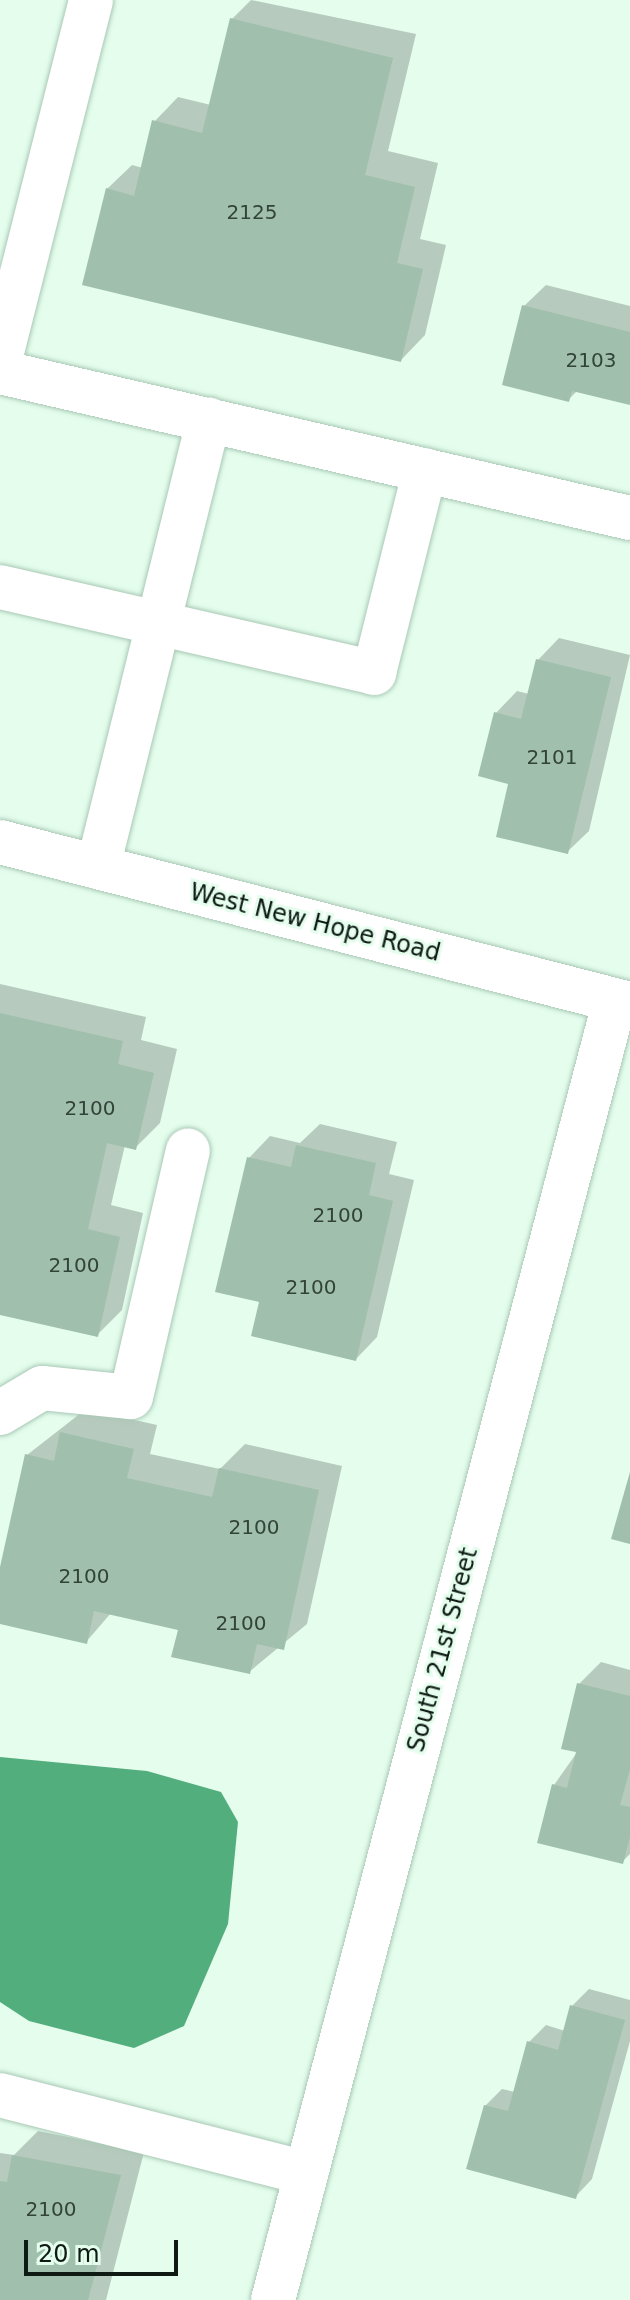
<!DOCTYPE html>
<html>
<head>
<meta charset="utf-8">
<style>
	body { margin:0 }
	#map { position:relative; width:630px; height:2300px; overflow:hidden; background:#e4fded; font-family:"DejaVu Sans",sans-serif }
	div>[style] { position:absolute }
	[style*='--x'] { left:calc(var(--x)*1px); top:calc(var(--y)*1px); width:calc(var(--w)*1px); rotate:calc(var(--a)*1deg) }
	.water>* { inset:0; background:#53ae7d }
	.shadow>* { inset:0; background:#0003 }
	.building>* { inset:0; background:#a0bfac }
	.roads { filter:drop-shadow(0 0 2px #a9c8b5) drop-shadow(0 0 2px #a9c8b5) }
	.minor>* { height:44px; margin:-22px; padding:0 22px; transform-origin:22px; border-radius:22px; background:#fff }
	.major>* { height:44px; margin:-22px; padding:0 22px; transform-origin:22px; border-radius:22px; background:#fff }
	span { translate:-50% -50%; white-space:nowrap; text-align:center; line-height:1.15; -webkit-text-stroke:6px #e4fded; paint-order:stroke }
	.number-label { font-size:20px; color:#324339 }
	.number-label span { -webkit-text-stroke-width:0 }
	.street-label { font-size:24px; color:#0e1a13 }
	.scale { position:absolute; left:24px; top:2240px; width:154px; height:36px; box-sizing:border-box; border:4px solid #0e1a13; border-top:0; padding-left:10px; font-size:24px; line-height:28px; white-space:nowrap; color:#0e1a13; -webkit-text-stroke:6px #e4fded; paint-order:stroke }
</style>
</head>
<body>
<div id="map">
	<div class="water">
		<i style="clip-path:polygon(0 1757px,147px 1771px,221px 1792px,238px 1822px,228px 1924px,184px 2026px,134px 2048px,29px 2021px,0 2002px)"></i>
	</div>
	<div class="shadow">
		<i style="clip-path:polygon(251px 0,416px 34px,388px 151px,438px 163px,420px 239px,446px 245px,425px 335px,401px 360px,107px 189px,132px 165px,143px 168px,154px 122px,178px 97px,211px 105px,232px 19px)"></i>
		<i style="clip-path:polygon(546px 285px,630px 306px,630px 403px,578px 390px,569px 399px,524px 306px)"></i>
		<i style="clip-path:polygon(559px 638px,630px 655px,589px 831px,567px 852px,511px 783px,496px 713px,517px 691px,529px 694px,538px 660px)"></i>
		<i style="clip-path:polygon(0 984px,146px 1017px,141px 1040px,177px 1049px,160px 1123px,136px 1147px,125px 1145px,111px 1205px,143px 1213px,122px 1310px,97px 1335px,0 1313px)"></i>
		<i style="clip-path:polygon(320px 1124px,397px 1142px,389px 1174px,414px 1180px,377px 1337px,356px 1359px,262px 1300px,249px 1158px,270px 1136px,300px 1143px)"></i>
		<i style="clip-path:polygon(86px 1409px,157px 1425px,150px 1454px,220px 1469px,245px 1444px,342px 1466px,307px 1624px,249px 1672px,180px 1628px,111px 1613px,86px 1642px,0 1622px,0 1576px,27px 1455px)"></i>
		<i style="clip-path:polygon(601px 1662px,630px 1670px,630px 1854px,622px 1862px,554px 1785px,578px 1751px,579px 1684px)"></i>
		<i style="clip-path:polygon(589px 1989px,630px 2000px,630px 2041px,592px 2179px,576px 2196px,485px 2106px,502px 2089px,515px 2092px,529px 2042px,546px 2025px,565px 2031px,572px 2006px)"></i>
		<i style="clip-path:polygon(38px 2131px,144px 2152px,106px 2300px,0 2300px,0 2153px,14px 2155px)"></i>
	</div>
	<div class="building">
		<i style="clip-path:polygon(230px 18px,393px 58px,365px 175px,415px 187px,397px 263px,423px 269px,401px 362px,82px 285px,106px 188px,134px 196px,152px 120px,202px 133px)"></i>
		<i style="clip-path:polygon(522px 305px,630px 332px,630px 405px,572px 391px,569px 402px,502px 385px)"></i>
		<i style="clip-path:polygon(536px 659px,611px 677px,568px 854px,496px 837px,508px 784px,478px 776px,494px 712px,521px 719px)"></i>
		<i style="clip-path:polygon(0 1013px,123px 1041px,118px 1064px,154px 1073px,136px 1150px,107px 1143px,88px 1229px,120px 1237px,98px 1337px,0 1315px)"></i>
		<i style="clip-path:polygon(296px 1145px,376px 1163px,369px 1195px,393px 1201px,356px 1361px,251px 1336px,259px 1302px,215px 1292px,247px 1157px,291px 1167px)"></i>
		<i style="clip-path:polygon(60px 1432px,134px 1449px,127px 1478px,212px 1497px,219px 1468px,319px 1490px,284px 1650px,257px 1644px,250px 1674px,171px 1657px,178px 1630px,94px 1611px,87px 1644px,0 1624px,0 1567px,25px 1454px,54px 1461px)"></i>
		<i style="clip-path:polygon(630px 1472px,630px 1544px,611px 1539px)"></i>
		<i style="clip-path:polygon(577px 1683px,630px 1696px,630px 1769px,620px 1805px,630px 1807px,630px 1837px,623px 1864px,537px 1843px,552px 1784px,567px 1788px,576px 1752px,561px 1749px)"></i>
		<i style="clip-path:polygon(570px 2005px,625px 2020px,576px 2199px,466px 2169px,484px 2105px,508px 2111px,527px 2041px,558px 2050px)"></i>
		<i style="clip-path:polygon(12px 2155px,121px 2175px,88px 2300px,0 2300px,0 2181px,7px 2182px)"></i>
	</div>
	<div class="roads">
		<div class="minor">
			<i style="--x:0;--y:360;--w:371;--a:-75.8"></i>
			<i style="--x:0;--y:372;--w:647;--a:13.05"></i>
			<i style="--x:0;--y:587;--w:384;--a:12.9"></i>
			<i style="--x:374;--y:673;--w:209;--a:-75.9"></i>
			<i style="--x:98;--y:867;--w:461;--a:-76.1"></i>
			<i style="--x:0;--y:1413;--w:49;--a:-30.8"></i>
			<i style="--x:42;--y:1388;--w:89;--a:5.8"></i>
			<i style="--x:131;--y:1397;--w:253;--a:-77"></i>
			<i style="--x:0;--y:2095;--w:316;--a:14.3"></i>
			<i style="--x:273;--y:2300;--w:1344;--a:-75.26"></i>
		</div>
		<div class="major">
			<i style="--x:0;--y:842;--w:650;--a:14.42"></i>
		</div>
	</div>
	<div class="number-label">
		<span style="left:252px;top:212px">2125</span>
		<span style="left:591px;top:360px">2103</span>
		<span style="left:552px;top:757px">2101</span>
		<span style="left:90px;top:1108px">2100</span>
		<span style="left:338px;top:1215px">2100</span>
		<span style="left:74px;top:1265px">2100</span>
		<span style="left:311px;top:1287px">2100</span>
		<span style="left:254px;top:1527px">2100</span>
		<span style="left:84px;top:1576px">2100</span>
		<span style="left:241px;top:1623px">2100</span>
		<span style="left:51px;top:2209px">2100</span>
	</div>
	<div class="street-label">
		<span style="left:315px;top:923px;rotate:14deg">West New Hope Road</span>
		<span style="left:443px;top:1650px;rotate:-75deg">South 21st Street</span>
	</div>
	<div class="scale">20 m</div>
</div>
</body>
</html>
